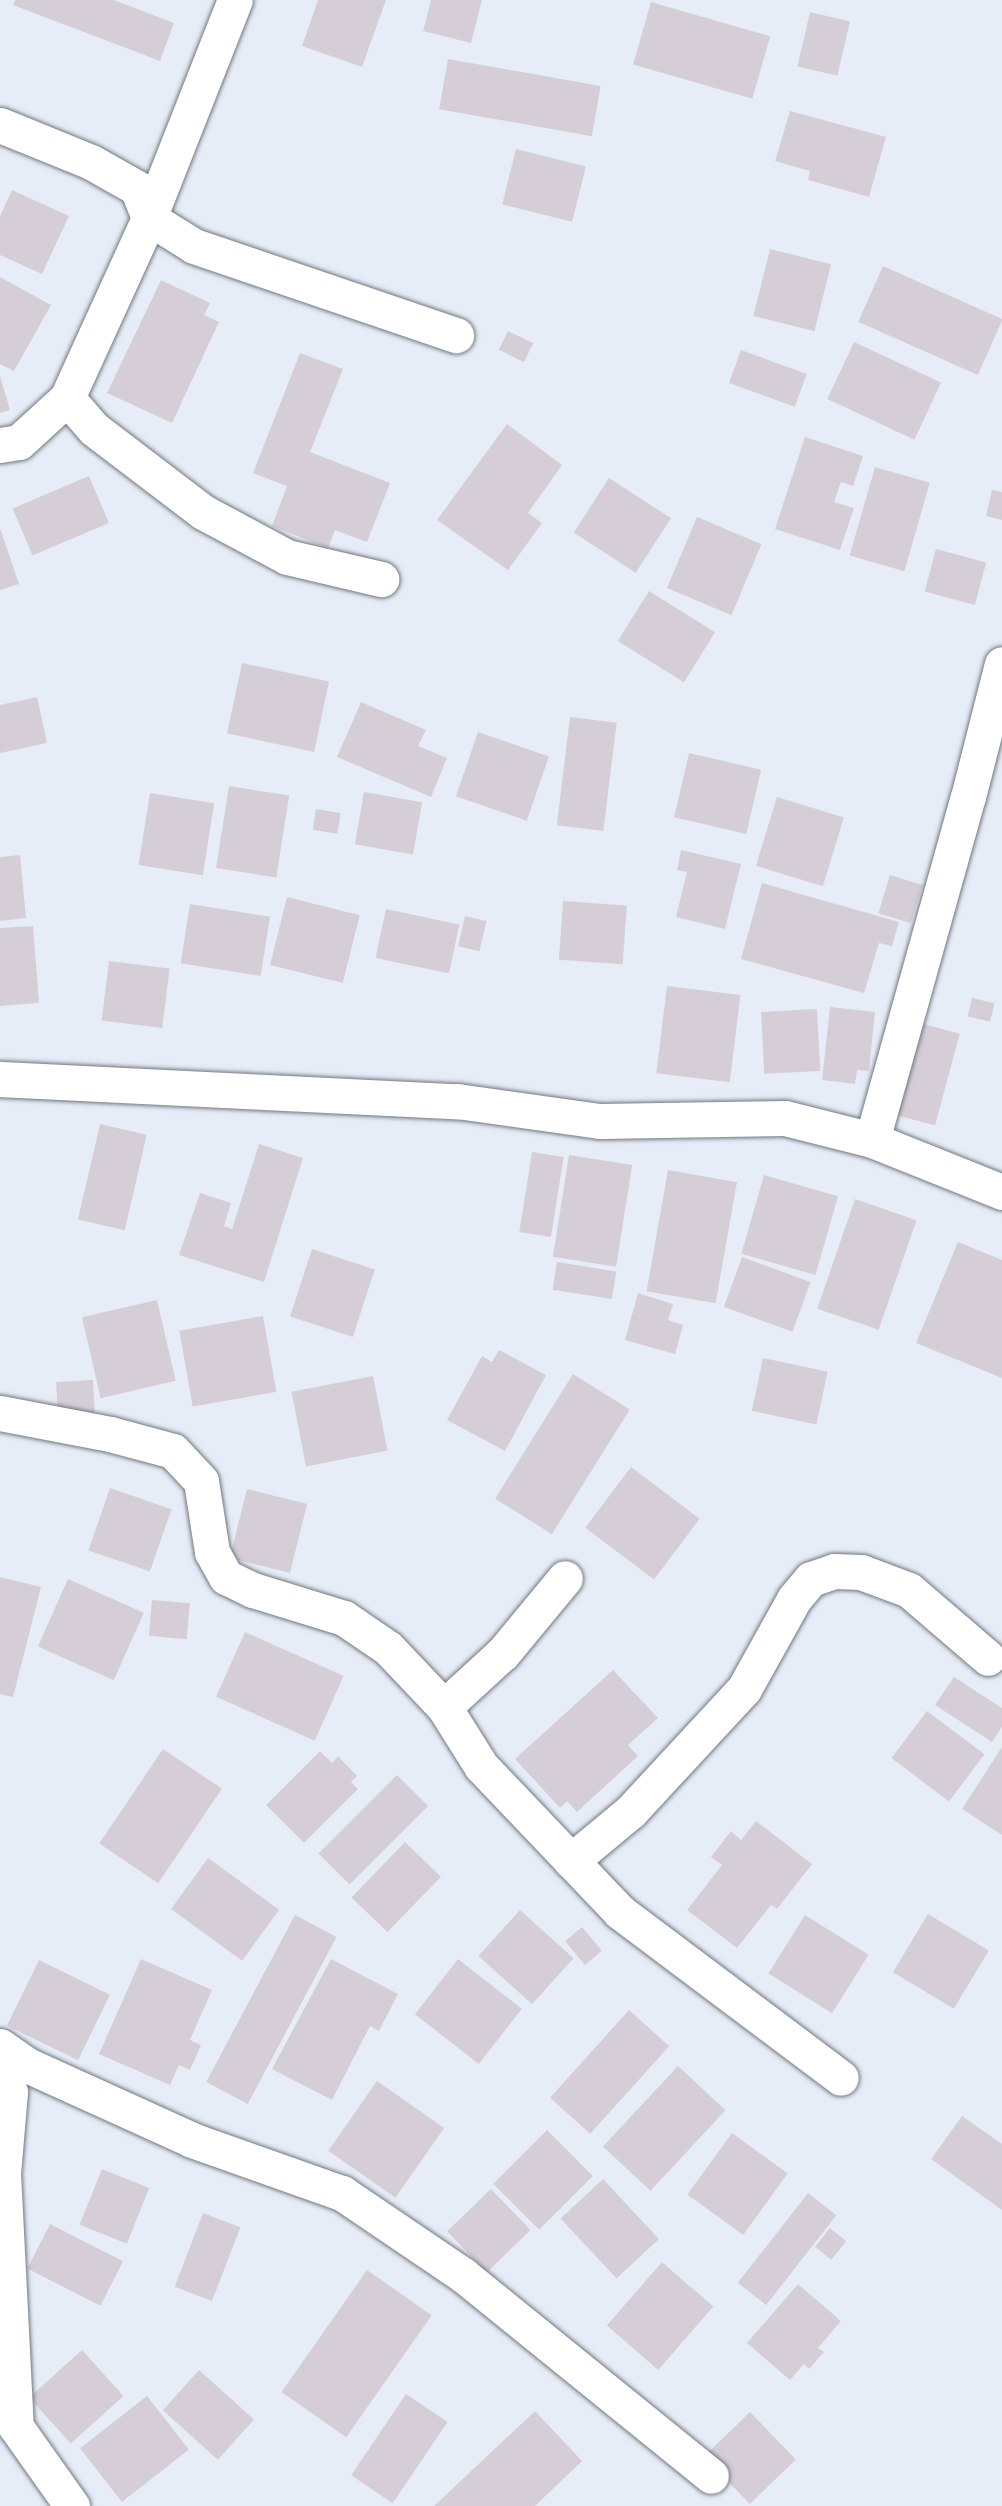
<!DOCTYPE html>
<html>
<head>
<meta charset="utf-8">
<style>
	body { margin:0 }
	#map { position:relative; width:1002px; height:2506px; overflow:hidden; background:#e7edf7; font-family:"DM Sans",sans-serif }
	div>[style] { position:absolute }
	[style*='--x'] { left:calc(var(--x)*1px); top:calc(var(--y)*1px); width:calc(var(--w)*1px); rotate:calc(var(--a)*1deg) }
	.building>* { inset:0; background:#d6ced7; transform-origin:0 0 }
	.roads { filter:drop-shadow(0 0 2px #727880) drop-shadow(0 0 2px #727880) }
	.street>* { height:35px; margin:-17.5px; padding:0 17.5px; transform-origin:17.5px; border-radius:17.5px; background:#fff }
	span { translate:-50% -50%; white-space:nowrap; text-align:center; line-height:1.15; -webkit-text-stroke:7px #e7edf7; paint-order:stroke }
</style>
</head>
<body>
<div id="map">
	<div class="building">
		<i style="clip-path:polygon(15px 0,114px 0,174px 23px,160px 61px,13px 5px)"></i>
		<i style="clip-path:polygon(318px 0,386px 0,362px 67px,302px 46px)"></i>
		<i style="clip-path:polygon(431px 0,482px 0,471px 43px,423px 31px)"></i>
		<i style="left:651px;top:2px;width:124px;height:65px;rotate:16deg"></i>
		<i style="left:810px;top:12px;width:41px;height:56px;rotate:13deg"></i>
		<i style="left:448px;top:59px;width:155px;height:51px;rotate:10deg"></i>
		<i style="clip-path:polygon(790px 111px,886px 137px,869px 197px,808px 180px,810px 171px,775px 161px)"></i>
		<i style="left:516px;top:149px;width:72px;height:57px;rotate:14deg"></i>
		<i style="clip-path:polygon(12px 190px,69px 216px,42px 274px,0 255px,0 216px)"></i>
		<i style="left:770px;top:249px;width:63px;height:69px;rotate:14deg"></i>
		<i style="left:883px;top:266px;width:131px;height:61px;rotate:24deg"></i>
		<i style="clip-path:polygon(0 277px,51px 305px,14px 371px,0 364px)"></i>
		<i style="clip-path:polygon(161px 280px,210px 303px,204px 315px,219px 322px,172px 423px,107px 393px)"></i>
		<i style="left:508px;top:331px;width:28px;height:21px;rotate:26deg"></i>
		<i style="left:854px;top:342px;width:96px;height:63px;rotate:25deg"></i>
		<i style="left:741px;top:350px;width:70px;height:35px;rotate:20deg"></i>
		<i style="clip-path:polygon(300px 353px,343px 369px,310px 452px,390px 483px,367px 542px,335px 530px,328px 548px,272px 526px,287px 486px,253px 473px)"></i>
		<i style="clip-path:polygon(0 376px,10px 410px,0 413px)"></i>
		<i style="clip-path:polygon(507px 424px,562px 465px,528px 513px,542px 523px,508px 570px,437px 520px)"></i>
		<i style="clip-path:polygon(805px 437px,863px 456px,853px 486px,841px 482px,834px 502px,854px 508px,840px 550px,775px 529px)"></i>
		<i style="left:875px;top:467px;width:57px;height:92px;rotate:16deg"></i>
		<i style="left:89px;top:476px;width:51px;height:83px;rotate:67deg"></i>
		<i style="left:609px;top:478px;width:74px;height:65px;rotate:33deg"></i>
		<i style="clip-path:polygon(992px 490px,1002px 492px,1002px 520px,986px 516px)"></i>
		<i style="left:697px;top:517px;width:70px;height:77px;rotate:23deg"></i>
		<i style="clip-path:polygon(0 528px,19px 584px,0 590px)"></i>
		<i style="left:936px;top:549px;width:52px;height:44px;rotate:15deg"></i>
		<i style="left:649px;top:591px;width:78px;height:59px;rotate:32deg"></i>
		<i style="left:242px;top:663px;width:89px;height:72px;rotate:12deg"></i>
		<i style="clip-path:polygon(37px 697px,47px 743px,0 753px,0 705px)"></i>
		<i style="clip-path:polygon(361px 702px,426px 730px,418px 746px,447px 758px,431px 797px,337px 757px)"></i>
		<i style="left:570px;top:717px;width:47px;height:109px;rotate:7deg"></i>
		<i style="left:478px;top:732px;width:75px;height:68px;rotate:19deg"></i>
		<i style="left:689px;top:753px;width:74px;height:66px;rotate:13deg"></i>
		<i style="left:229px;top:786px;width:61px;height:83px;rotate:9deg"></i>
		<i style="left:364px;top:792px;width:59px;height:53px;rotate:10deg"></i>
		<i style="left:150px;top:793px;width:65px;height:73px;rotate:9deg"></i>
		<i style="left:777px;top:797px;width:70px;height:72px;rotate:17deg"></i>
		<i style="left:316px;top:809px;width:25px;height:21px;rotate:9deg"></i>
		<i style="clip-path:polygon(681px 850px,741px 864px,725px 929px,676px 917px,687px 872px,677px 870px)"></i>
		<i style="clip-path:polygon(20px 855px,26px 918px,0 921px,0 857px)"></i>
		<i style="left:890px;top:875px;width:34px;height:40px;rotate:17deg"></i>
		<i style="clip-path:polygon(762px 883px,899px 922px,892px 946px,879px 943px,864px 993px,741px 959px)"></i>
		<i style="left:287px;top:897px;width:75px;height:70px;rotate:14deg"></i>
		<i style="left:563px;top:901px;width:64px;height:59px;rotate:4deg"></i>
		<i style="left:190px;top:904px;width:81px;height:60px;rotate:9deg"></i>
		<i style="left:386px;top:909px;width:75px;height:50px;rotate:12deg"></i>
		<i style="left:465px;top:916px;width:22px;height:31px;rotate:13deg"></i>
		<i style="clip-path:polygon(33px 926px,39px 1003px,0 1006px,0 928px)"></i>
		<i style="left:109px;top:961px;width:61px;height:60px;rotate:7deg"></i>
		<i style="left:667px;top:986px;width:74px;height:88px;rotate:7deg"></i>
		<i style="left:972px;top:998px;width:23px;height:19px;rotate:13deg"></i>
		<i style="clip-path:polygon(830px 1007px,875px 1012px,869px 1071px,857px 1070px,855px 1084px,822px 1080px)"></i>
		<i style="left:817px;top:1009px;width:62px;height:56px;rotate:87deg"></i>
		<i style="left:923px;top:1024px;width:38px;height:95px;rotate:15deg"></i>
		<i style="left:100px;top:1124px;width:48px;height:98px;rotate:13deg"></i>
		<i style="clip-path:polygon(259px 1144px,303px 1158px,264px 1282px,179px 1255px,200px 1193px,231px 1203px,224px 1226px,232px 1229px)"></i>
		<i style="left:532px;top:1152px;width:32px;height:81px;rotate:9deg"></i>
		<i style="left:569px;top:1155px;width:64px;height:103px;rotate:9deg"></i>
		<i style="left:668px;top:1170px;width:70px;height:123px;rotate:10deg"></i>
		<i style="left:764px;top:1175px;width:77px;height:82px;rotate:16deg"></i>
		<i style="left:855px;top:1199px;width:65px;height:116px;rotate:19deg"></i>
		<i style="clip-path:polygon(958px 1242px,1002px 1260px,1002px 1378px,916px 1343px)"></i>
		<i style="left:312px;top:1249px;width:66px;height:71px;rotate:18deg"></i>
		<i style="left:742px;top:1257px;width:73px;height:53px;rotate:20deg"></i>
		<i style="left:557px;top:1262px;width:60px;height:28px;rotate:9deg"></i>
		<i style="clip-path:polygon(638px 1293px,673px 1304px,668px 1320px,683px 1325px,675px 1354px,625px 1340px)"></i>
		<i style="left:157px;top:1300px;width:83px;height:77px;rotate:77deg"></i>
		<i style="left:263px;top:1316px;width:77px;height:85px;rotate:80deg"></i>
		<i style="clip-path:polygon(499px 1350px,546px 1375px,505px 1451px,447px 1420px,482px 1356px,492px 1362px)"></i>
		<i style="left:763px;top:1358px;width:66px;height:54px;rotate:12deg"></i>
		<i style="left:573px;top:1374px;width:67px;height:147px;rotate:32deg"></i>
		<i style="left:373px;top:1376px;width:76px;height:83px;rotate:79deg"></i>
		<i style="left:93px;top:1380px;width:34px;height:37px;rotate:87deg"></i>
		<i style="left:631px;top:1467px;width:86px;height:76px;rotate:37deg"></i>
		<i style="left:110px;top:1488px;width:65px;height:66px;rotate:19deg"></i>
		<i style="left:247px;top:1489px;width:62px;height:71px;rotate:14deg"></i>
		<i style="clip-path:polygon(0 1577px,41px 1587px,13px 1697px,0 1694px)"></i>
		<i style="left:68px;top:1579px;width:83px;height:74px;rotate:24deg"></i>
		<i style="left:152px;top:1600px;width:38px;height:36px;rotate:5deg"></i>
		<i style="left:245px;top:1632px;width:108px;height:71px;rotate:24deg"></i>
		<i style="clip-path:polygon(613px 1670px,658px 1718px,628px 1745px,638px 1756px,577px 1812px,567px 1801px,560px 1808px,515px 1759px)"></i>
		<i style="clip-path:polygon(954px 1677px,1002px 1708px,1002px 1727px,992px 1742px,935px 1705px)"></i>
		<i style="left:927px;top:1711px;width:72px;height:59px;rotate:37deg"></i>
		<i style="clip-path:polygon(1002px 1747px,1002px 1835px,962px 1809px)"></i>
		<i style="left:163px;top:1749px;width:71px;height:114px;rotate:34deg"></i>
		<i style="clip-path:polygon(320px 1751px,332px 1763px,338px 1756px,357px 1776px,351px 1782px,358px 1789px,304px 1843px,266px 1805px)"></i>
		<i style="left:397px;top:1775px;width:44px;height:111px;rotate:45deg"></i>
		<i style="clip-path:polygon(756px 1821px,812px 1864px,777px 1909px,771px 1905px,737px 1948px,687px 1910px,722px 1865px,711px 1857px,731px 1831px,741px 1840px)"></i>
		<i style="left:405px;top:1842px;width:50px;height:77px;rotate:44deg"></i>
		<i style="left:208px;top:1858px;width:88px;height:63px;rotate:36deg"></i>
		<i style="left:520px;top:1910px;width:72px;height:62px;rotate:42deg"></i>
		<i style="left:928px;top:1914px;width:71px;height:68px;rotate:31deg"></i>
		<i style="left:295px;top:1915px;width:47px;height:189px;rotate:28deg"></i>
		<i style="left:805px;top:1915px;width:75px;height:69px;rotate:32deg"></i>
		<i style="left:582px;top:1927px;width:31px;height:22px;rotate:50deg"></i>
		<i style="clip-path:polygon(141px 1959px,212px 1990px,190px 2040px,201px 2045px,190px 2070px,179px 2065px,170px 2085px,99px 2054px)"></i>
		<i style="clip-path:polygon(331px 1959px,398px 1994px,379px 2031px,370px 2026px,332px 2100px,272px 2069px)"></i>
		<i style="left:458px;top:1959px;width:81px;height:70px;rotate:38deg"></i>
		<i style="left:39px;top:1960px;width:79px;height:73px;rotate:26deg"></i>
		<i style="left:629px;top:2010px;width:54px;height:118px;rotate:42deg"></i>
		<i style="left:678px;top:2066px;width:65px;height:110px;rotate:43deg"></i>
		<i style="left:377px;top:2081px;width:82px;height:85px;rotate:35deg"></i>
		<i style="clip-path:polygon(962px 2116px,1002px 2144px,1002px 2210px,931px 2159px)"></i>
		<i style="left:547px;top:2130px;width:65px;height:76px;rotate:45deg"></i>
		<i style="left:732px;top:2133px;width:69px;height:76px;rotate:36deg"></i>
		<i style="left:102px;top:2169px;width:51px;height:60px;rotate:22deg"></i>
		<i style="left:603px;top:2179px;width:82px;height:58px;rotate:47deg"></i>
		<i style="left:491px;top:2189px;width:57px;height:61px;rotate:46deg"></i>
		<i style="left:808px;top:2193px;width:36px;height:114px;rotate:38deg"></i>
		<i style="left:203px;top:2213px;width:40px;height:79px;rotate:21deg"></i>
		<i style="left:50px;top:2224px;width:82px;height:50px;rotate:27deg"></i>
		<i style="left:830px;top:2228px;width:21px;height:24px;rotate:39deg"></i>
		<i style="left:662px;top:2262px;width:68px;height:84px;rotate:41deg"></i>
		<i style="left:367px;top:2270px;width:79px;height:149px;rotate:35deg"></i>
		<i style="clip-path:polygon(798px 2284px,841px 2321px,818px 2348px,824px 2352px,809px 2369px,804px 2364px,790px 2380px,747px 2343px)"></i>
		<i style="left:82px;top:2350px;width:62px;height:71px;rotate:48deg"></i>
		<i style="left:199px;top:2370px;width:74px;height:54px;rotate:42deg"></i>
		<i style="left:406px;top:2394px;width:50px;height:98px;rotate:34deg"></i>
		<i style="left:147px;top:2396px;width:68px;height:85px;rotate:52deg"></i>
		<i style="clip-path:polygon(535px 2411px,582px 2461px,535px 2506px,434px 2506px)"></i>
		<i style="left:750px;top:2412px;width:66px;height:64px;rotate:46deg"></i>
	</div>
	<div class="roads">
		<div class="street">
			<i style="--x:0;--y:125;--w:98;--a:22.1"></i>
			<i style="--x:91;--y:162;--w:53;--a:29.5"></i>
			<i style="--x:137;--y:188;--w:32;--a:68"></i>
			<i style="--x:149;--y:218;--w:53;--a:31.9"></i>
			<i style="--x:194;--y:246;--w:277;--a:18.8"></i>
			<i style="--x:67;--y:398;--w:41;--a:48.9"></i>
			<i style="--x:94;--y:429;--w:137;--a:37.3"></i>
			<i style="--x:203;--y:512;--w:95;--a:28.2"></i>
			<i style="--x:287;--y:557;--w:97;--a:13.2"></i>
			<i style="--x:0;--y:445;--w:19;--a:-9"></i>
			<i style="--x:19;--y:442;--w:65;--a:-42.5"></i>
			<i style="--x:67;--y:398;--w:198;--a:-65.5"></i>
			<i style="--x:149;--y:218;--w:234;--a:-68.5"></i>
			<i style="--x:0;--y:1079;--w:458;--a:2.8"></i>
			<i style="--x:457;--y:1101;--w:144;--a:8"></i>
			<i style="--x:600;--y:1121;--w:185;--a:-0.9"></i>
			<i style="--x:785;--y:1118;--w:90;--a:14.2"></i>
			<i style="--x:872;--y:1140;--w:140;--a:21.8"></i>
			<i style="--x:872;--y:1140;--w:356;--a:-74.4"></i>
			<i style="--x:968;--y:797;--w:137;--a:-75.7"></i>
			<i style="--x:0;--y:1413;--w:112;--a:10.8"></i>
			<i style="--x:110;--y:1434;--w:65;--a:15.1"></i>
			<i style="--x:173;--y:1451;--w:41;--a:47"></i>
			<i style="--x:201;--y:1481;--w:72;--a:81.2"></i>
			<i style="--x:212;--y:1552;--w:29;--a:61"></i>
			<i style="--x:226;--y:1577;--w:30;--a:26"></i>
			<i style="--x:253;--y:1590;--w:95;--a:17.1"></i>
			<i style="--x:344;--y:1618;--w:53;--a:34.3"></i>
			<i style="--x:388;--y:1648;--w:81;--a:46.5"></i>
			<i style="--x:444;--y:1707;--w:70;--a:57.9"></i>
			<i style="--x:481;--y:1766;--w:202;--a:46.4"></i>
			<i style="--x:620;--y:1912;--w:276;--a:36.9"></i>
			<i style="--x:444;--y:1707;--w:80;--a:-42.5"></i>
			<i style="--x:503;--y:1653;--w:97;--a:-50.4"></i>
			<i style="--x:571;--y:1861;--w:78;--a:-39.8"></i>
			<i style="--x:631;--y:1811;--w:166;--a:-47.2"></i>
			<i style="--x:744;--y:1689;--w:103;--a:-60.9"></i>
			<i style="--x:794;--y:1599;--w:26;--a:-50"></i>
			<i style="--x:811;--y:1579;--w:24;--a:-19"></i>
			<i style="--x:834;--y:1571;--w:27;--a:2"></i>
			<i style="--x:861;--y:1572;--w:51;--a:20.6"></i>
			<i style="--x:909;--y:1590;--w:104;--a:40.7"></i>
			<i style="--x:0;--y:2046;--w:33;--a:35"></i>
			<i style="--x:27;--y:2065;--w:181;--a:24.4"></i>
			<i style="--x:192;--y:2140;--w:159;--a:19.5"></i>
			<i style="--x:342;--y:2193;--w:146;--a:34.1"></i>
			<i style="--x:463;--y:2275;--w:319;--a:39"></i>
			<i style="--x:0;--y:2067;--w:27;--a:68"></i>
			<i style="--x:10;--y:2092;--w:81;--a:94.9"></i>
			<i style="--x:3;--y:2173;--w:254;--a:87.1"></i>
			<i style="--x:16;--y:2427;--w:97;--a:54.7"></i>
		</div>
	</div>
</div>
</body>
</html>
